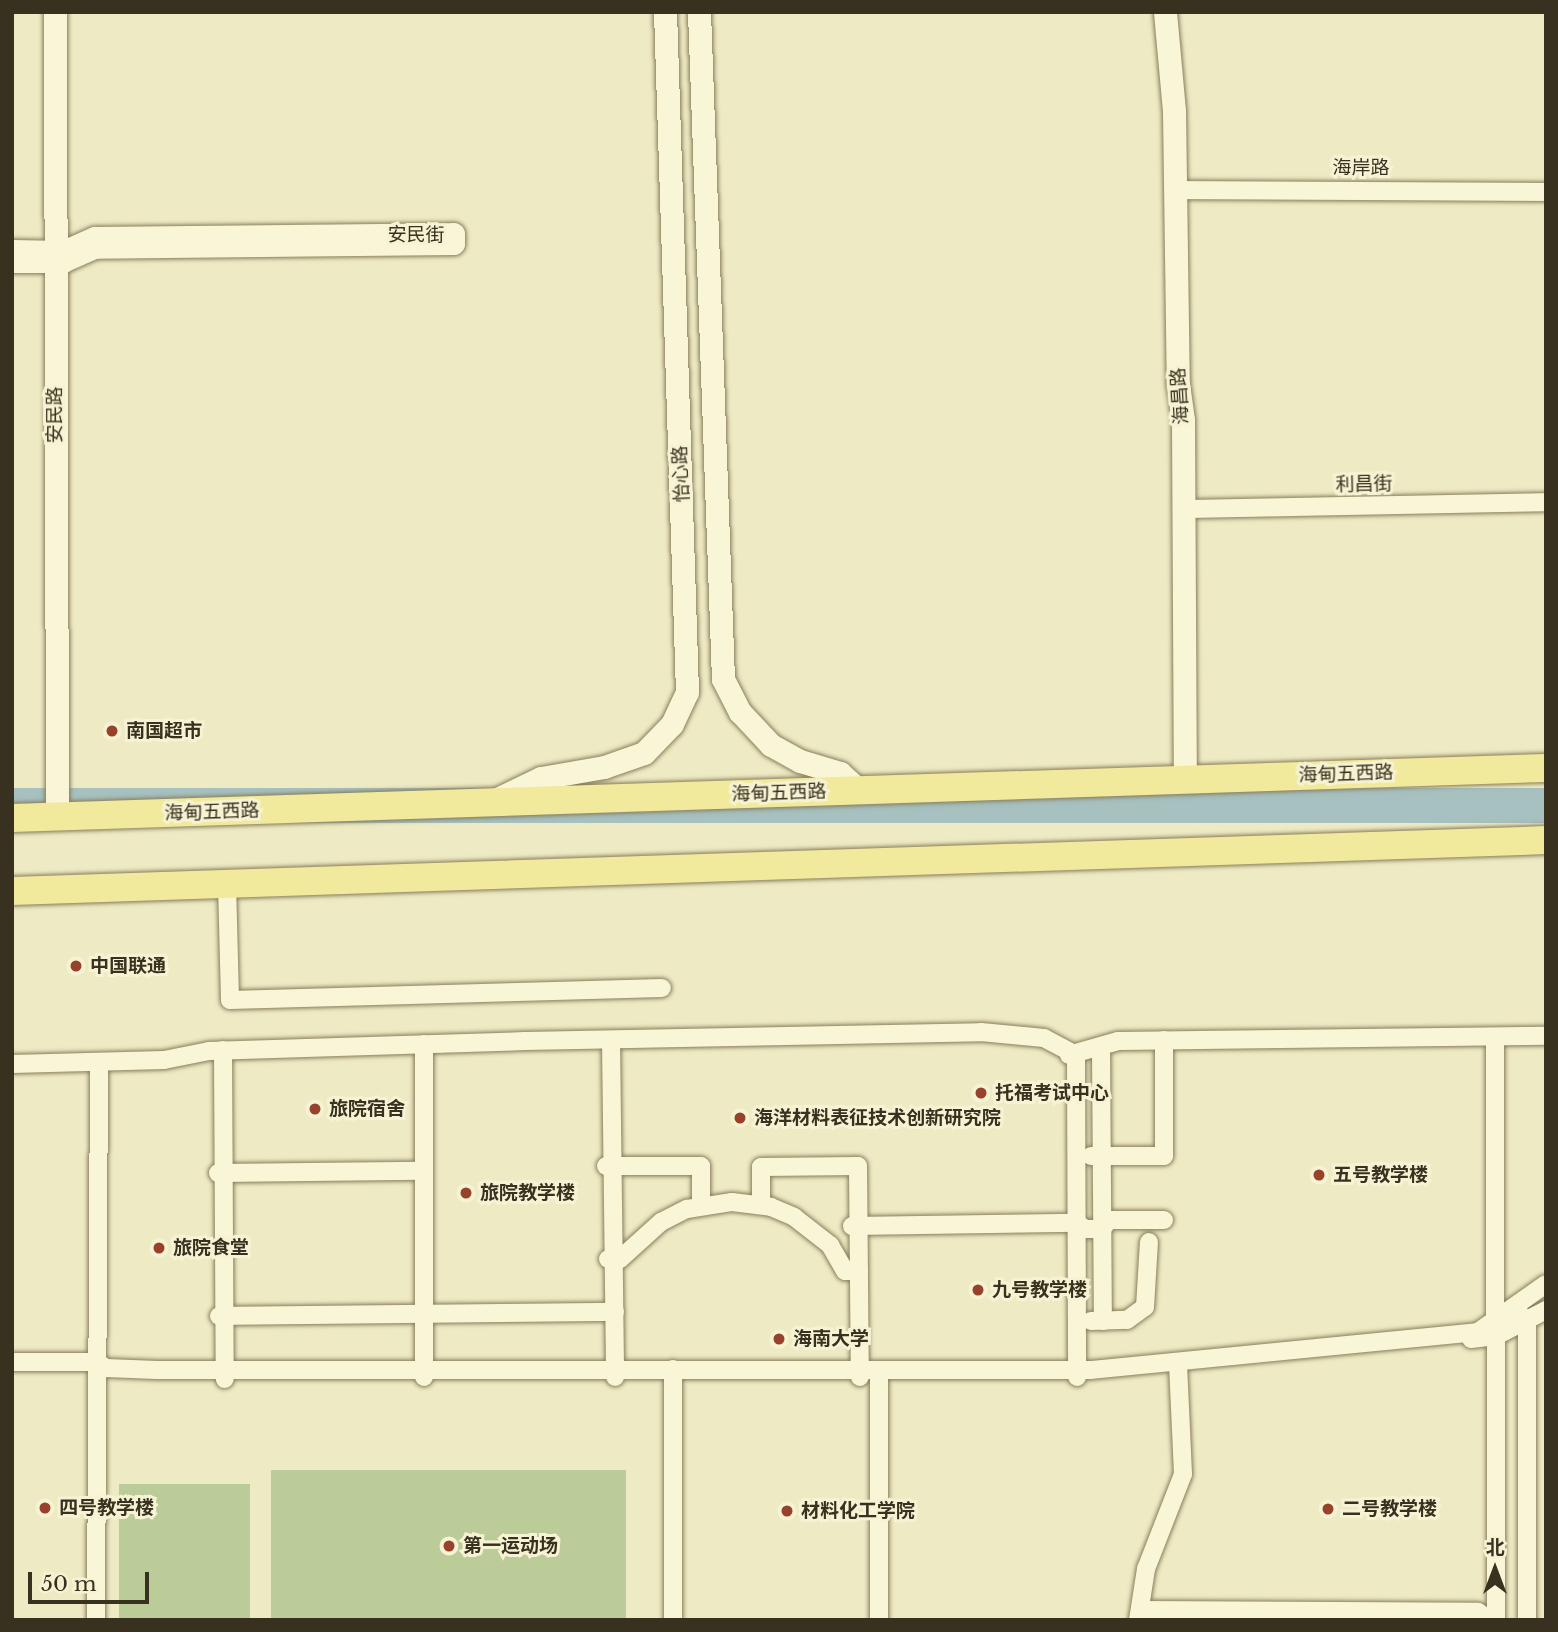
<!DOCTYPE html>
<html>
<head>
<meta charset="utf-8">
<style>
	body { margin:0 }
	#map { position:relative; width:1558px; height:1632px; overflow:hidden; background:#eeebc4; font-family:"Libre Baskerville","Noto Sans SC",serif }
	div>[style] { position:absolute }
	[style*='--x'] { left:calc(var(--x)*1px); top:calc(var(--y)*1px); width:calc(var(--w)*1px); rotate:calc(var(--a)*1deg) }
	.green>* { inset:0; background:#bbcc98; transform-origin:0 0 }
	.water>* { inset:0; background:#a6c1c0; transform-origin:0 0 }
	.roads { filter:drop-shadow(0 0 2px #897e5b) drop-shadow(0 0 2px #897e5b) }
	.minor>* { height:18px; margin:-9px; padding:0 9px; transform-origin:9px; border-radius:9px; background:#f9f6d8 }
	.tertiary>* { height:23px; margin:-11.5px; padding:0 11.5px; transform-origin:11.5px; border-radius:11.5px; background:#f9f6d8 }
	.primary>* { height:28px; margin:-14px; padding:0 14px; transform-origin:14px; border-radius:14px; background:#f1ea9d }
	.dots>* { width:19px; height:19px; translate:-50% -50%; box-sizing:border-box; border:4px solid #f6f3d4; border-radius:50% }
	span { translate:-50% -50%; white-space:nowrap; text-align:center; line-height:1.15; -webkit-text-stroke:6px #f6f3d4; paint-order:stroke }
	.street-label { font-size:19px; color:#39311f }
	.poi-label { font-size:19px; color:#39311f; font-weight:700 }
	.left { translate:0 -50%; text-align:left }
	.frame { position:absolute; inset:0; border:14px solid #39311f; pointer-events:none }
	.north { position:absolute; left:1460px; top:1534px; width:70px; height:70px; -webkit-text-stroke:5px #f6f3d4; paint-order:stroke; rotate:0deg; font-size:19px; font-weight:700; line-height:28px; text-align:center; color:#39311f }
	.north::after { content:''; display:block; margin:auto; width:24px; height:32px; background:#39311f; clip-path:polygon(50% 0,100% 100%,50% 72%,0 100%) }
	.scale { position:absolute; left:28px; top:1572px; width:121px; height:32px; box-sizing:border-box; border:4px solid #39311f; border-top:0; padding-left:9px; font-size:21px; line-height:24px; white-space:nowrap; color:#39311f; -webkit-text-stroke:5px #f6f3d4; paint-order:stroke }
</style>
</head>
<body>
<div id="map">
	<div class="green">
		<i style="left:626px;top:1470px;width:150px;height:355px;rotate:90deg"></i>
		<i style="left:119px;top:1484px;width:131px;height:136px"></i>
	</div>
	<div class="water">
		<i style="left:1546px;top:788px;width:35px;height:1535px;rotate:90deg"></i>
	</div>
	<div class="roads">
		<div class="minor">
			<i style="--x:1176;--y:190;--w:370;--a:0.3"></i>
			<i style="--x:1184;--y:509;--w:362;--a:-1.1"></i>
			<i style="--x:227;--y:884;--w:116;--a:88.5"></i>
			<i style="--x:230;--y:1000;--w:432;--a:-1.6"></i>
			<i style="--x:1495;--y:1038;--w:582;--a:89.9"></i>
			<i style="--x:611;--y:1040;--w:337;--a:89.3"></i>
			<i style="--x:424;--y:1044;--w:333;--a:90"></i>
			<i style="--x:1101;--y:1047;--w:274;--a:89.6"></i>
			<i style="--x:223;--y:1050;--w:329;--a:89.7"></i>
			<i style="--x:1069;--y:1055;--w:51;--a:-15.9"></i>
			<i style="--x:1118;--y:1041;--w:428;--a:-0.7"></i>
			<i style="--x:12;--y:1064;--w:152;--a:-1.5"></i>
			<i style="--x:164;--y:1060;--w:46;--a:-11.3"></i>
			<i style="--x:209;--y:1051;--w:316;--a:-1.8"></i>
			<i style="--x:525;--y:1041;--w:456;--a:-1.1"></i>
			<i style="--x:981;--y:1032;--w:63;--a:5.4"></i>
			<i style="--x:1044;--y:1038;--w:36;--a:28"></i>
			<i style="--x:1076;--y:1055;--w:322;--a:89.8"></i>
			<i style="--x:1091;--y:1156;--w:73;--a:0"></i>
			<i style="--x:1164;--y:1156;--w:116;--a:-90"></i>
			<i style="--x:606;--y:1166;--w:95;--a:0"></i>
			<i style="--x:701;--y:1166;--w:38;--a:90"></i>
			<i style="--x:218;--y:1173;--w:204;--a:-0.6"></i>
			<i style="--x:761;--y:1205;--w:38;--a:-90"></i>
			<i style="--x:761;--y:1167;--w:97;--a:-0.6"></i>
			<i style="--x:858;--y:1166;--w:211;--a:89.5"></i>
			<i style="--x:852;--y:1226;--w:225;--a:-0.8"></i>
			<i style="--x:1077;--y:1223;--w:10;--a:37"></i>
			<i style="--x:1085;--y:1229;--w:17;--a:0"></i>
			<i style="--x:1102;--y:1229;--w:11;--a:-52"></i>
			<i style="--x:1109;--y:1220;--w:55;--a:0"></i>
			<i style="--x:608;--y:1259;--w:12;--a:0"></i>
			<i style="--x:620;--y:1259;--w:55;--a:-42.1"></i>
			<i style="--x:661;--y:1222;--w:29;--a:-27"></i>
			<i style="--x:687;--y:1209;--w:46;--a:-8.8"></i>
			<i style="--x:732;--y:1202;--w:39;--a:7"></i>
			<i style="--x:771;--y:1207;--w:25;--a:23"></i>
			<i style="--x:794;--y:1217;--w:46;--a:37.9"></i>
			<i style="--x:830;--y:1245;--w:30;--a:60"></i>
			<i style="--x:845;--y:1271;--w:14;--a:0"></i>
			<i style="--x:1520;--y:1314;--w:11;--a:52"></i>
			<i style="--x:1527;--y:1323;--w:297;--a:90"></i>
			<i style="--x:219;--y:1316;--w:396;--a:-0.6"></i>
			<i style="--x:1091;--y:1321;--w:36;--a:-2"></i>
			<i style="--x:1127;--y:1320;--w:22;--a:-36"></i>
			<i style="--x:1145;--y:1307;--w:65;--a:-86.5"></i>
			<i style="--x:1471;--y:1339;--w:25;--a:-7"></i>
			<i style="--x:1496;--y:1336;--w:56;--a:-27.5"></i>
			<i style="--x:12;--y:1362;--w:85;--a:0"></i>
			<i style="--x:97;--y:1362;--w:11;--a:34"></i>
			<i style="--x:106;--y:1368;--w:51;--a:2.2"></i>
			<i style="--x:157;--y:1370;--w:934;--a:0"></i>
			<i style="--x:1091;--y:1370;--w:389;--a:-5.6"></i>
			<i style="--x:1478;--y:1332;--w:83;--a:-35.2"></i>
			<i style="--x:1140;--y:1610;--w:338;--a:0.3"></i>
			<i style="--x:1478;--y:1612;--w:14;--a:34"></i>
			<i style="--x:96;--y:1620;--w:558;--a:-89.69"></i>
			<i style="--x:673;--y:1620;--w:251;--a:-90"></i>
			<i style="--x:879;--y:1620;--w:249;--a:-90"></i>
			<i style="--x:1138;--y:1620;--w:52;--a:-81.1"></i>
			<i style="--x:1146;--y:1569;--w:102;--a:-68.7"></i>
			<i style="--x:1183;--y:1474;--w:112;--a:-92.6"></i>
		</div>
		<div class="tertiary">
			<i style="--x:55;--y:12;--w:805;--a:89.86"></i>
			<i style="--x:699;--y:12;--w:667;--a:87.94"></i>
			<i style="--x:723;--y:679;--w:37;--a:63"></i>
			<i style="--x:740;--y:712;--w:45;--a:46.8"></i>
			<i style="--x:771;--y:745;--w:33;--a:29"></i>
			<i style="--x:800;--y:761;--w:42;--a:16.7"></i>
			<i style="--x:840;--y:773;--w:25;--a:42"></i>
			<i style="--x:1165;--y:12;--w:99;--a:84.8"></i>
			<i style="--x:1174;--y:111;--w:273;--a:89.2"></i>
			<i style="--x:1178;--y:384;--w:36;--a:82"></i>
			<i style="--x:1183;--y:420;--w:360;--a:89.7"></i>
			<i style="--x:12;--y:251;--w:51;--a:1.1"></i>
			<i style="--x:63;--y:252;--w:35;--a:-24"></i>
			<i style="--x:95;--y:238;--w:358;--a:-0.6"></i>
			<i style="--x:453;--y:234;--w:9;--a:90"></i>
			<i style="--x:453;--y:243;--w:359;--a:179.4"></i>
			<i style="--x:94;--y:247;--w:34;--a:156"></i>
			<i style="--x:63;--y:261;--w:51;--a:180"></i>
			<i style="--x:495;--y:800;--w:51;--a:-25.6"></i>
			<i style="--x:541;--y:778;--w:64;--a:-9.9"></i>
			<i style="--x:604;--y:767;--w:42;--a:-19.3"></i>
			<i style="--x:644;--y:753;--w:40;--a:-46"></i>
			<i style="--x:672;--y:724;--w:35;--a:-65"></i>
			<i style="--x:687;--y:692;--w:680;--a:-91.85"></i>
		</div>
		<div class="primary">
			<i style="--x:12;--y:818;--w:1535;--a:-1.87"></i>
			<i style="--x:12;--y:891;--w:1535;--a:-1.9"></i>
		</div>
	</div>
	<div class="dots">
		<i style="left:112px;top:731px;background:#98422b"></i>
		<i style="left:76px;top:966px;background:#98422b"></i>
		<i style="left:981px;top:1093px;background:#98422b"></i>
		<i style="left:315px;top:1109px;background:#98422b"></i>
		<i style="left:740px;top:1118px;background:#98422b"></i>
		<i style="left:1319px;top:1175px;background:#98422b"></i>
		<i style="left:466px;top:1193px;background:#98422b"></i>
		<i style="left:159px;top:1248px;background:#98422b"></i>
		<i style="left:978px;top:1290px;background:#98422b"></i>
		<i style="left:779px;top:1339px;background:#98422b"></i>
		<i style="left:45px;top:1508px;background:#98422b"></i>
		<i style="left:1328px;top:1509px;background:#98422b"></i>
		<i style="left:787px;top:1511px;background:#98422b"></i>
		<i style="left:449px;top:1546px;background:#98422b"></i>
	</div>
	<div class="street-label">
		<span style="left:1361px;top:168px">海岸路</span>
		<span style="left:416px;top:235px">安民街</span>
		<span style="left:1180px;top:396px;rotate:-94deg">海昌路</span>
		<span style="left:55px;top:415px;rotate:-90deg">安民路</span>
		<span style="left:681px;top:474px;rotate:-92deg">怡心路</span>
		<span style="left:1364px;top:484px;rotate:-1deg">利昌街</span>
		<span style="left:1346px;top:774px;rotate:-2deg">海甸五西路</span>
		<span style="left:779px;top:793px;rotate:-2deg">海甸五西路</span>
		<span style="left:212px;top:812px;rotate:-2deg">海甸五西路</span>
	</div>
	<div class="poi-label">
		<span class="left" style="left:126px;top:731px">南国超市</span>
		<span class="left" style="left:90px;top:966px">中国联通</span>
		<span class="left" style="left:995px;top:1093px">托福考试中心</span>
		<span class="left" style="left:329px;top:1109px">旅院宿舍</span>
		<span class="left" style="left:754px;top:1118px">海洋材料表征技术创新研究院</span>
		<span class="left" style="left:1333px;top:1175px">五号教学楼</span>
		<span class="left" style="left:480px;top:1193px">旅院教学楼</span>
		<span class="left" style="left:173px;top:1248px">旅院食堂</span>
		<span class="left" style="left:992px;top:1290px">九号教学楼</span>
		<span class="left" style="left:793px;top:1339px">海南大学</span>
		<span class="left" style="left:59px;top:1508px">四号教学楼</span>
		<span class="left" style="left:1342px;top:1509px">二号教学楼</span>
		<span class="left" style="left:801px;top:1511px">材料化工学院</span>
		<span class="left" style="left:463px;top:1546px">第一运动场</span>
	</div>
	<div class="frame"></div>
	<div class="north">北</div>
	<div class="scale">50 m</div>
</div>
</body>
</html>
